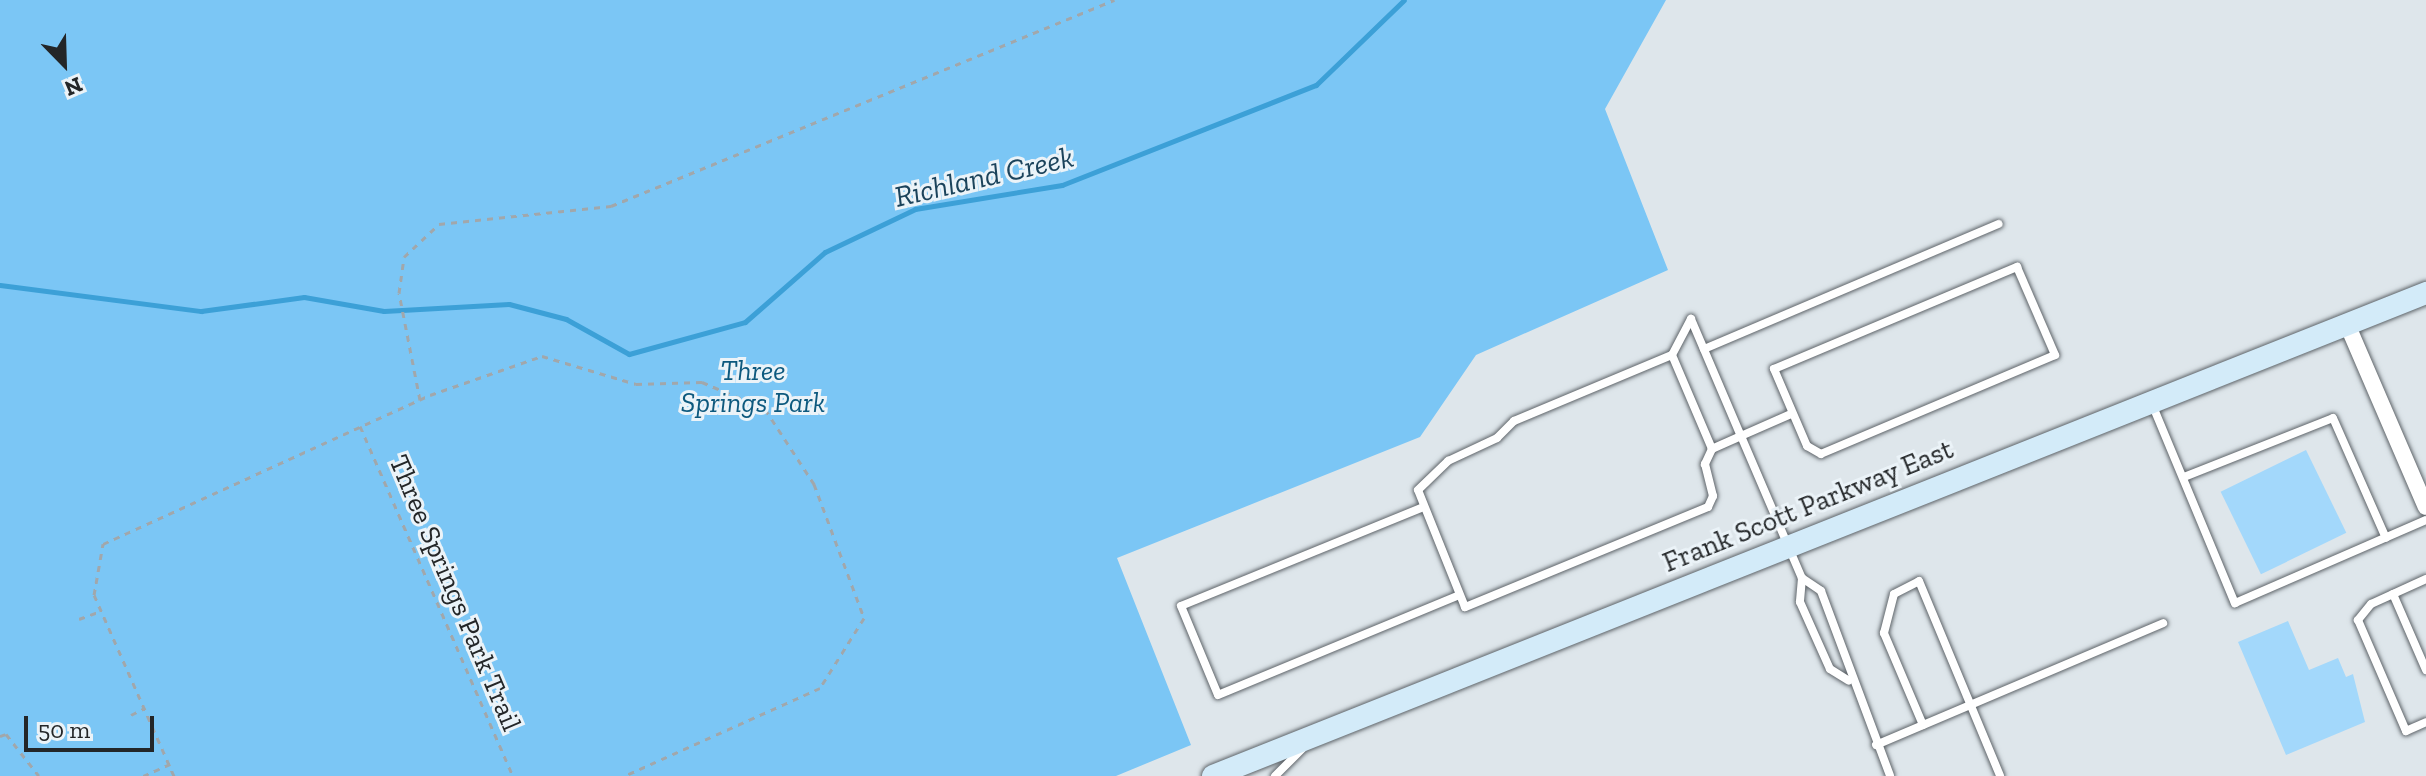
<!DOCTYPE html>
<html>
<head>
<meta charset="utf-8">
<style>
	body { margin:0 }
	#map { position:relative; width:2426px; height:776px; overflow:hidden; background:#dee6eb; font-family:"Zilla Slab",serif }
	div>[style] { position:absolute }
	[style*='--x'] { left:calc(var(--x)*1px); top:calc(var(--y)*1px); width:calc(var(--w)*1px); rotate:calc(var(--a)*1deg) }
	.green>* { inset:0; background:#7bc6f5 }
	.stream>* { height:5px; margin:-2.5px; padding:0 2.5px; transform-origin:2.5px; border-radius:2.5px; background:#3ca0d7 }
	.building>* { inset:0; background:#a3d8fb; transform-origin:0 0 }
	.path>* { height:3px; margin-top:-1.5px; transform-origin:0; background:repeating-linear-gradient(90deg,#a1a7ab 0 6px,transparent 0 12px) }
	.roads { filter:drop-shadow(0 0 2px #5e6469) drop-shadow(0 0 2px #5e6469) }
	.lane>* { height:8px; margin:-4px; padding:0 4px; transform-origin:4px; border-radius:4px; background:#fff }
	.street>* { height:16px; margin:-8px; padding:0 8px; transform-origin:8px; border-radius:8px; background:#fff }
	.secondary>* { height:22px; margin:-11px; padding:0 11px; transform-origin:11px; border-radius:11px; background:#d3ebf9 }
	span { translate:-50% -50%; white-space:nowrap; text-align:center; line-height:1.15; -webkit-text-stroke:6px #ebf3f8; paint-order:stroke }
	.park-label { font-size:28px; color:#0d597e; font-style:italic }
	.street-label { font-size:28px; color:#232628 }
	.water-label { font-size:30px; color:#1b435b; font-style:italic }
	.north { position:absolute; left:24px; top:24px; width:80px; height:80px; -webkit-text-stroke:6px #ebf3f8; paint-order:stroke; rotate:157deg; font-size:22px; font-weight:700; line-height:32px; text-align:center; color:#232628 }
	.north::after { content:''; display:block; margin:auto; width:28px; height:36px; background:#232628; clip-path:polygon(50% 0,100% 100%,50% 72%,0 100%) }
	.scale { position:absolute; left:24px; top:716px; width:130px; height:36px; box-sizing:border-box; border:4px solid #232628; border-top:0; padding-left:10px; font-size:24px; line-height:28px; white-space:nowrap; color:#232628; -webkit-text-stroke:6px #ebf3f8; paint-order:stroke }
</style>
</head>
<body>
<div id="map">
	<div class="green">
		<i style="clip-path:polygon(0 0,1666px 0,1605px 109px,1668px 270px,1476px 355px,1420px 437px,1117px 558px,1191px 745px,1116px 776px,0 776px)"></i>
	</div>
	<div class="stream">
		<i style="--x:0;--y:285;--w:203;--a:7.4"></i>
		<i style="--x:201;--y:311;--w:104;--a:-7.7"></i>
		<i style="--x:304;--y:297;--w:81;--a:9.9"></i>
		<i style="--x:384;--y:311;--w:125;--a:-3.2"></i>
		<i style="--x:509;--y:304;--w:59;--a:14.7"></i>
		<i style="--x:566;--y:319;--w:72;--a:29.1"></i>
		<i style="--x:629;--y:354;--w:120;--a:-15.4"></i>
		<i style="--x:745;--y:322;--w:106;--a:-41.2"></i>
		<i style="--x:825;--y:252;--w:100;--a:-25.5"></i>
		<i style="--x:915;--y:209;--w:149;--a:-9.3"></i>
		<i style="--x:1062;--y:185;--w:273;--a:-21.5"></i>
		<i style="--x:1316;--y:85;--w:122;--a:-44"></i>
	</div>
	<div class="building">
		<i style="left:2306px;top:450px;width:92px;height:95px;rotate:64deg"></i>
		<i style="clip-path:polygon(2288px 621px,2309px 670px,2338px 658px,2346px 677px,2353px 674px,2365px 722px,2286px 755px,2238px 642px)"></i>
	</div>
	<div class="path">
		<i style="--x:420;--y:400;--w:109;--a:-101.1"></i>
		<i style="--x:399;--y:293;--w:36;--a:-82"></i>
		<i style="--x:404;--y:257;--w:48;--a:-43.3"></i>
		<i style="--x:439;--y:224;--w:173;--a:-6"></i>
		<i style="--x:611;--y:206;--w:544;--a:-22.27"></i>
		<i style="--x:360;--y:426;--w:382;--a:66.4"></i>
		<i style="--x:79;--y:619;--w:23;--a:-20"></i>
		<i style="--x:131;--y:715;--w:16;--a:-27"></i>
		<i style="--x:0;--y:736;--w:6;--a:-18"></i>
		<i style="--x:6;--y:734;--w:53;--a:51.8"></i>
		<i style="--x:143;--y:776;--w:30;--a:-24"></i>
		<i style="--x:174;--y:776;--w:198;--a:-113.8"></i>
		<i style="--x:94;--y:595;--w:52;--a:-80"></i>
		<i style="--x:103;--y:544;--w:359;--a:-24.5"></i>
		<i style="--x:430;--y:395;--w:119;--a:-19.2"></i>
		<i style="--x:542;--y:356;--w:98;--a:16.6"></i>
		<i style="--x:636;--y:384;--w:66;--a:-1.7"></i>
		<i style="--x:702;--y:382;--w:69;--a:23.2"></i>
		<i style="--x:765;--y:409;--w:90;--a:56.8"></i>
		<i style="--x:814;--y:484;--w:143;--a:69.5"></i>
		<i style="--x:864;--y:618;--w:83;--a:122.2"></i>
		<i style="--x:820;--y:688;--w:215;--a:155.8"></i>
	</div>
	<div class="roads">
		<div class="lane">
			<i style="--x:2017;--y:267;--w:96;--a:66.6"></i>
			<i style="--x:2055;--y:355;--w:254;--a:157.1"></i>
			<i style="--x:1821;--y:454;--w:16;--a:-150"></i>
			<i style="--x:1807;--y:446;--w:84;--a:-113.2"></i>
			<i style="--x:1774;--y:369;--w:264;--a:-22.8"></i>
			<i style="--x:1691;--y:319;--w:127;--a:66.9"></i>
			<i style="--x:1741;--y:436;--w:32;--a:156"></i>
			<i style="--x:1712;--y:449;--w:17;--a:115"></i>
			<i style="--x:1705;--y:464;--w:33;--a:76"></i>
			<i style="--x:1713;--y:496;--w:12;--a:114"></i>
			<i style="--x:1708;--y:507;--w:263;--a:157.6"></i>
			<i style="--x:1465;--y:607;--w:126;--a:-111.9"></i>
			<i style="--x:1418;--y:490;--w:42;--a:-44"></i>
			<i style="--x:1448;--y:461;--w:54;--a:-25.1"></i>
			<i style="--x:1497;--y:438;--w:24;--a:-45"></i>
			<i style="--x:1514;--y:421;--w:171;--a:-22.7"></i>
			<i style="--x:1672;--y:355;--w:41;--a:-62.2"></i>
			<i style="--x:1704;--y:349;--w:320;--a:-23"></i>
			<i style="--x:1672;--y:355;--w:102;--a:66.9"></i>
			<i style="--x:2152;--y:404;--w:216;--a:67.4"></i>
			<i style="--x:2235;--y:603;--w:208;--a:-23.5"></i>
			<i style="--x:1791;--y:414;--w:55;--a:156.3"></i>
			<i style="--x:1741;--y:436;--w:155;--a:66.8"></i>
			<i style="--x:1802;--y:578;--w:24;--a:95"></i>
			<i style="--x:1800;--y:602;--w:73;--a:65.9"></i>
			<i style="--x:1830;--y:669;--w:22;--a:32"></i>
			<i style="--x:2184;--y:477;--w:160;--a:-21.6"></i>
			<i style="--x:2333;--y:418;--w:131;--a:66.2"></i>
			<i style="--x:1421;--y:508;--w:259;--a:157.8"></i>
			<i style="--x:1181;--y:606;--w:96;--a:67.4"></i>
			<i style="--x:1218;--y:695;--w:261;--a:-22.5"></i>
			<i style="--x:1802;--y:578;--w:23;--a:34"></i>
			<i style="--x:1821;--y:591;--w:197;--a:69.5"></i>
			<i style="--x:2426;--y:579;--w:60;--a:155.6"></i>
			<i style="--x:2371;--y:604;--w:21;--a:129"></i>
			<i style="--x:2358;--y:620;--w:121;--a:66.6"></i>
			<i style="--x:2406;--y:731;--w:22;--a:-24"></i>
			<i style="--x:2393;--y:594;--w:83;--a:66.5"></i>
			<i style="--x:1923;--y:725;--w:100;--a:-113"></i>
			<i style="--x:1884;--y:633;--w:40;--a:-75.6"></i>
			<i style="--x:1894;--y:594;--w:28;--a:-27"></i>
			<i style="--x:1919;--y:581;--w:211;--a:67.4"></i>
			<i style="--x:1876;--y:745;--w:312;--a:-23"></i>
			<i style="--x:1275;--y:776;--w:40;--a:-45"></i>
		</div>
		<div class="street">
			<i style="--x:2347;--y:324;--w:199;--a:66.7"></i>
		</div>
		<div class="secondary">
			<i style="--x:1213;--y:776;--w:1306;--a:-21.71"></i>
		</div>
	</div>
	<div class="park-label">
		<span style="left:753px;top:387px">Three<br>Springs Park</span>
	</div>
	<div class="street-label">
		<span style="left:1808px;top:506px;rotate:-22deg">Frank Scott Parkway East</span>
		<span style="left:455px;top:593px;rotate:67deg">Three Springs Park Trail</span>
	</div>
	<div class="water-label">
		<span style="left:984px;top:177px;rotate:-13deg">Richland Creek</span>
	</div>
	<div class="north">N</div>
	<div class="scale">50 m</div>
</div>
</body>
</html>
